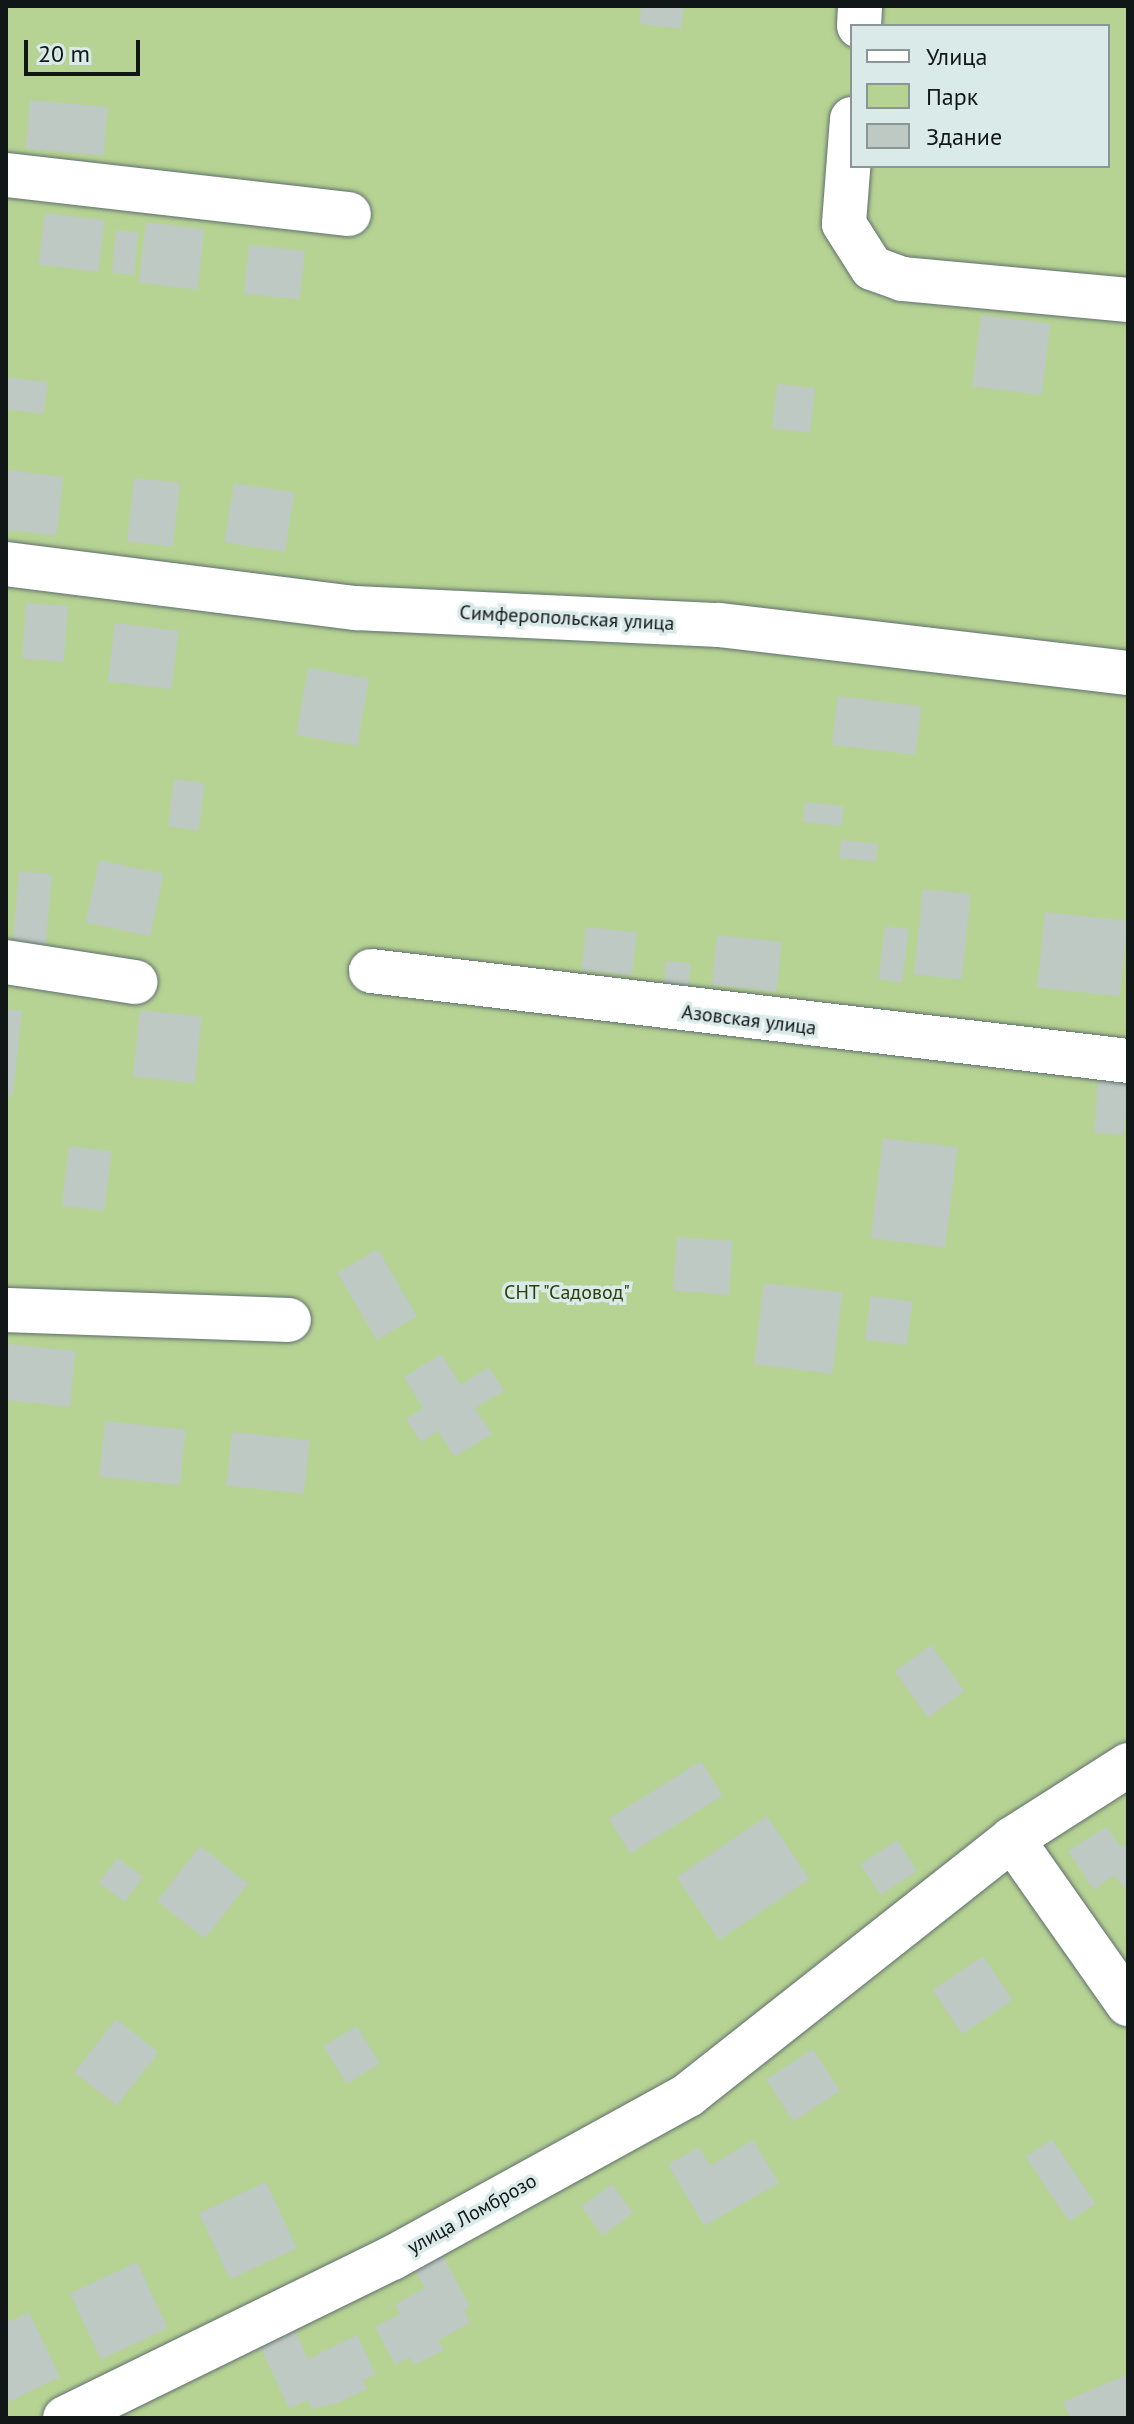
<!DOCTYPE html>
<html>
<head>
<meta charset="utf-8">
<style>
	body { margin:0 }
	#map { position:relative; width:1134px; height:2424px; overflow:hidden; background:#daeae9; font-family:"PT Sans",sans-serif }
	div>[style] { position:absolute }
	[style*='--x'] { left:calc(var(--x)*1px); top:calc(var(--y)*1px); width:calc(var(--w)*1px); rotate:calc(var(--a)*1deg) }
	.green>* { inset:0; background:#b6d393 }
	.building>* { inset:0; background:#bdc9c2; transform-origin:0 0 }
	.roads { filter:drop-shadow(0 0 2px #616f6e) drop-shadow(0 0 2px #616f6e) }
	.minor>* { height:44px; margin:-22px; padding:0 22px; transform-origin:22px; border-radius:22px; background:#fff }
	span { translate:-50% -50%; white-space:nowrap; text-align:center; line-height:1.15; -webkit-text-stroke:7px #daeae9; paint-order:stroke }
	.street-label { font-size:20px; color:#111616 }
	.park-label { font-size:20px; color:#2a3f05 }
	.frame { position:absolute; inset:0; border:8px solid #111616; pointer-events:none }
	.legend { position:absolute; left:850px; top:24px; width:260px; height:144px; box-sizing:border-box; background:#daeae9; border:2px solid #8a9595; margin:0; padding:10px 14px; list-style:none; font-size:24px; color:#111616 }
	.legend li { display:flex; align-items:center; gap:16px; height:40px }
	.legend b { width:40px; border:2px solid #8a9595 }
	.scale { position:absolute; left:24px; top:40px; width:116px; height:36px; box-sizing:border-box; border:4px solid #111616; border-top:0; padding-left:10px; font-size:24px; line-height:28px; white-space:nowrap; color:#111616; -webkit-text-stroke:6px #daeae9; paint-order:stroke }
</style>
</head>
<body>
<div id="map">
	<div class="green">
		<i style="clip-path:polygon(evenodd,6px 6px,1128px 6px,1128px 2418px,6px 2418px,6px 6px,852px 26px,1108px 26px,1108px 166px,852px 166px,852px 26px)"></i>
	</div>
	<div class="building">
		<i style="clip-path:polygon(642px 6px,684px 6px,681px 29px,639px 24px)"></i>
		<i style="left:30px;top:100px;width:78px;height:49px;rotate:5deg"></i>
		<i style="left:45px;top:213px;width:60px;height:52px;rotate:7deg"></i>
		<i style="left:146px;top:222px;width:59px;height:61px;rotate:7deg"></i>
		<i style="left:116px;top:230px;width:22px;height:43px;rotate:5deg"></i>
		<i style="left:249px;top:245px;width:56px;height:49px;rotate:6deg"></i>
		<i style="left:981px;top:315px;width:70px;height:72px;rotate:7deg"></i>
		<i style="left:6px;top:377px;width:42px;height:32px;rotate:7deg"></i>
		<i style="left:777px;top:384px;width:38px;height:45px;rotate:6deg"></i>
		<i style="left:6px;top:470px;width:58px;height:59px;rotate:7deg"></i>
		<i style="left:134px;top:478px;width:46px;height:64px;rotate:6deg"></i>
		<i style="left:234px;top:483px;width:61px;height:60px;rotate:9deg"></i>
		<i style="left:26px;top:603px;width:42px;height:56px;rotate:4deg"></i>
		<i style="left:115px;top:623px;width:64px;height:59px;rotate:7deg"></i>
		<i style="left:308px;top:668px;width:62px;height:68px;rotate:10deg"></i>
		<i style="left:838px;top:696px;width:84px;height:49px;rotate:7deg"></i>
		<i style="left:174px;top:779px;width:31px;height:48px;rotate:7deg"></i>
		<i style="left:805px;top:802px;width:39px;height:20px;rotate:6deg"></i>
		<i style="left:841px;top:840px;width:37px;height:18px;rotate:6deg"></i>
		<i style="left:99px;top:860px;width:66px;height:64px;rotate:12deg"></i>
		<i style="left:19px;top:871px;width:33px;height:71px;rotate:5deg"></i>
		<i style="left:923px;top:889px;width:48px;height:86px;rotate:6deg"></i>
		<i style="left:1045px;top:912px;width:83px;height:76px;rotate:6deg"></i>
		<i style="left:885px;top:926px;width:24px;height:54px;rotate:7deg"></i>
		<i style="left:586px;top:927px;width:51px;height:43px;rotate:6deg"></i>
		<i style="left:717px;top:935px;width:65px;height:50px;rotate:6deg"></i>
		<i style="left:666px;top:961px;width:25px;height:36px;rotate:5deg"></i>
		<i style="clip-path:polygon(6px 1009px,22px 1011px,13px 1095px,6px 1095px)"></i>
		<i style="left:140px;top:1010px;width:62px;height:67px;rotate:6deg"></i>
		<i style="left:1098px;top:1078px;width:30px;height:55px;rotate:4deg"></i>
		<i style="left:883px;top:1138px;width:75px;height:101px;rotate:7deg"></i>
		<i style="left:69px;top:1146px;width:43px;height:60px;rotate:7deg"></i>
		<i style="left:677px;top:1237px;width:56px;height:54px;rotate:4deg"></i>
		<i style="left:378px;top:1249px;width:78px;height:47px;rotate:60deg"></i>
		<i style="left:764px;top:1283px;width:79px;height:82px;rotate:7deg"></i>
		<i style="left:871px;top:1296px;width:42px;height:44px;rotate:8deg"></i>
		<i style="left:9px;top:1344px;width:67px;height:56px;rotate:6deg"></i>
		<i style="clip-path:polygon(441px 1354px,461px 1385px,489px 1367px,504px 1391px,475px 1408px,492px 1434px,454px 1457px,438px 1431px,421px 1442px,406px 1419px,423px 1408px,404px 1377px)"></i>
		<i style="left:105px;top:1421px;width:81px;height:56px;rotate:6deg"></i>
		<i style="left:232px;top:1432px;width:78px;height:54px;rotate:6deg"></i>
		<i style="left:931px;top:1645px;width:57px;height:45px;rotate:54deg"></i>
		<i style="left:701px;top:1761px;width:41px;height:109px;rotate:58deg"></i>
		<i style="left:767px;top:1816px;width:76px;height:109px;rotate:56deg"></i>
		<i style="clip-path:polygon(1107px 1827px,1121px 1847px,1128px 1843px,1128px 1893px,1114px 1875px,1094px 1890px,1068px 1851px)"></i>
		<i style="left:897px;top:1840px;width:37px;height:44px;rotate:57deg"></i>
		<i style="left:200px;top:1846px;width:61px;height:70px;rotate:38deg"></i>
		<i style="left:117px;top:1858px;width:32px;height:31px;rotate:36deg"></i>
		<i style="left:983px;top:1956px;width:53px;height:61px;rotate:56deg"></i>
		<i style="left:116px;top:2019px;width:54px;height:68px;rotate:38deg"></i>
		<i style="left:357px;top:2026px;width:44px;height:39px;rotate:59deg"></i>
		<i style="left:813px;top:2049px;width:50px;height:56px;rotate:57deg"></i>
		<i style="left:1052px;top:2139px;width:78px;height:32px;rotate:56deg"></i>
		<i style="clip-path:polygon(753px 2140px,779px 2183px,704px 2226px,668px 2164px,699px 2147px,710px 2166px)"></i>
		<i style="left:266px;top:2182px;width:73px;height:74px;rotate:65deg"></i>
		<i style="left:612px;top:2184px;width:36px;height:38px;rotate:54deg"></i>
		<i style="clip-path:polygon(440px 2250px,470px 2307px,464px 2310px,470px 2323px,438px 2340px,444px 2350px,414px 2365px,410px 2357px,395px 2365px,375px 2327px,400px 2314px,395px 2304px,425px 2288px,412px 2265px)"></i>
		<i style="left:137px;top:2262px;width:73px;height:74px;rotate:65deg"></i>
		<i style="clip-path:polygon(29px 2312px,60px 2377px,6px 2403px,6px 2323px)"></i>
		<i style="clip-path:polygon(293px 2326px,308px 2359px,357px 2335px,376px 2375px,363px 2380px,367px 2389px,337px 2403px,312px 2409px,308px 2400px,289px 2409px,258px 2342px)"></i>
		<i style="clip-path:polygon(1128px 2374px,1128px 2418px,1070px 2418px,1063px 2402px)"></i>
	</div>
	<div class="roads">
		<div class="minor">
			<i style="--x:859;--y:26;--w:20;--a:-87"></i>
			<i style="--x:852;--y:119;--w:105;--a:94.4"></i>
			<i style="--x:844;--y:224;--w:52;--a:57.5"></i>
			<i style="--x:872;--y:268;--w:32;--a:20"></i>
			<i style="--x:902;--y:279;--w:227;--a:5.3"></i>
			<i style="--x:6;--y:175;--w:345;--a:6.5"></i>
			<i style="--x:6;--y:564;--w:353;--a:7.2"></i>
			<i style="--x:356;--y:608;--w:363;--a:2.7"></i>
			<i style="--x:719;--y:625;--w:412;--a:6.7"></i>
			<i style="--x:6;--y:962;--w:131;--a:8.8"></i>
			<i style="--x:371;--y:971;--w:762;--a:6.78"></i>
			<i style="--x:6;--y:1310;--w:283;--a:2"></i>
			<i style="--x:1012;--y:1839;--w:202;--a:54.9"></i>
			<i style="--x:65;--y:2418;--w:364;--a:-26.1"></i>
			<i style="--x:392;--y:2258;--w:338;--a:-28.8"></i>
			<i style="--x:688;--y:2095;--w:413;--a:-38.3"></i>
			<i style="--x:1012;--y:1839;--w:138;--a:-32.5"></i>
		</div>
	</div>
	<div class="street-label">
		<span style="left:567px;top:618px;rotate:3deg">Симферопольская улица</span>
		<span style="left:749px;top:1020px;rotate:7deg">Азовская улица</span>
		<span style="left:472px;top:2214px;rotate:-29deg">улица Ломброзо</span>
	</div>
	<div class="park-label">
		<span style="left:567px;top:1292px">СНТ "Садовод"</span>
	</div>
	<div class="frame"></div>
	<ul class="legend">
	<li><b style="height:10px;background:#fff"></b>Улица</li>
	<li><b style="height:22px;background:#b6d393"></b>Парк</li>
	<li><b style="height:22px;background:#bdc9c2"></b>Здание</li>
	</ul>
	<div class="scale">20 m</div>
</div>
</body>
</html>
